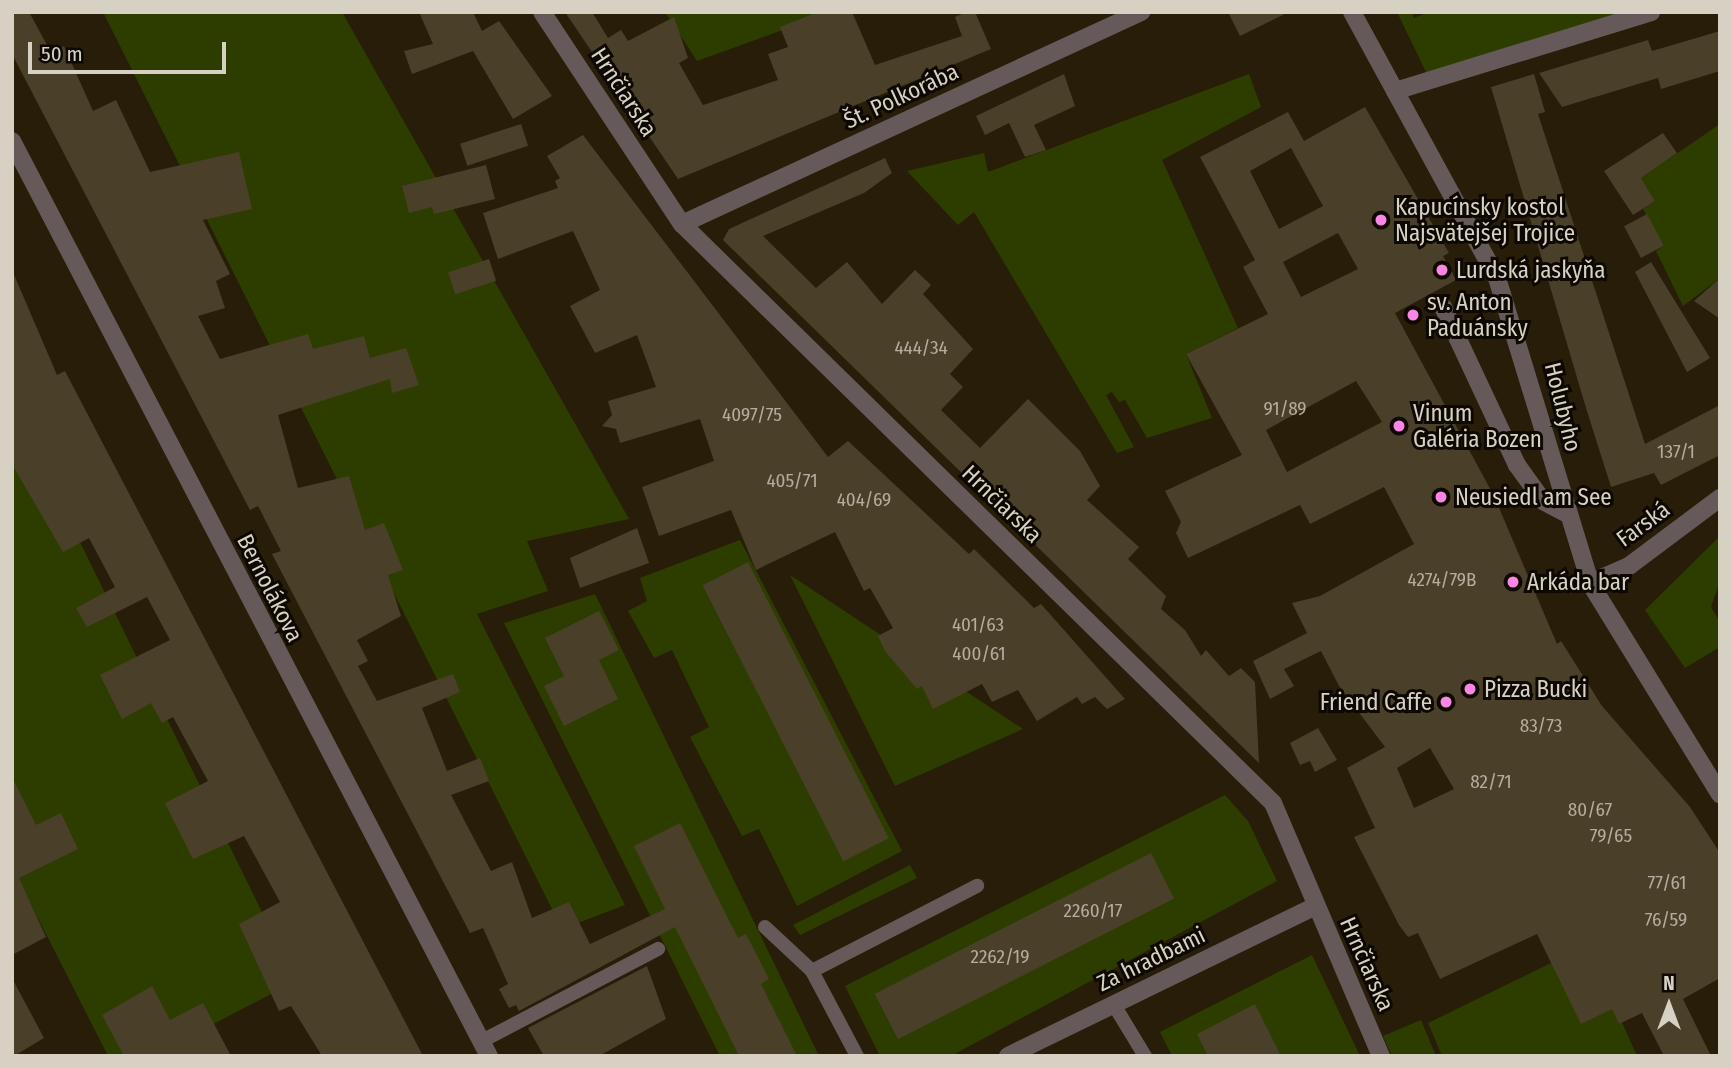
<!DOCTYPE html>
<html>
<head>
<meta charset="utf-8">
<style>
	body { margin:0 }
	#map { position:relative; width:1732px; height:1068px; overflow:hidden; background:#281d08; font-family:"Fira Sans Condensed",sans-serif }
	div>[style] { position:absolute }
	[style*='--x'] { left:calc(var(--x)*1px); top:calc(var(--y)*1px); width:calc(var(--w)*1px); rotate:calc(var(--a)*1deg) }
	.green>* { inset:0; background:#2d3d00 }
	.building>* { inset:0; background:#4a3f29; transform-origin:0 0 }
	.lane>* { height:14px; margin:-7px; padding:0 7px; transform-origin:7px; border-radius:7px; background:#665959 }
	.street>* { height:18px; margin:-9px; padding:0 9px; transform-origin:9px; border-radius:9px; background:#665959 }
	.dots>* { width:19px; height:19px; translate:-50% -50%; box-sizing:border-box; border:4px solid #0d0802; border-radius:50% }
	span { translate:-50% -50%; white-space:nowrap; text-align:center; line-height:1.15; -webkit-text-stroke:6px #0d0802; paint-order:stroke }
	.number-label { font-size:19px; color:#b4ac9d }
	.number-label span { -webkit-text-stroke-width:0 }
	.street-label { font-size:23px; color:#d7d1c4 }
	.poi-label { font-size:23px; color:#d7d1c4 }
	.left { translate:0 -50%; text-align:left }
	.right { translate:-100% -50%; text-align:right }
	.frame { position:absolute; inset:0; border:14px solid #d7d1c4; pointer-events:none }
	.north { position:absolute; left:1634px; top:970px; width:70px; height:70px; -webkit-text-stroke:5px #0d0802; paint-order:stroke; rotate:0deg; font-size:19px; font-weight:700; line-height:28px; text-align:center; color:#d7d1c4 }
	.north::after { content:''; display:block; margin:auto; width:24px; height:32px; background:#d7d1c4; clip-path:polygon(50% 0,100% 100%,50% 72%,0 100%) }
	.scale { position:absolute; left:28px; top:42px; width:198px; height:32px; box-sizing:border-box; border:4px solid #d7d1c4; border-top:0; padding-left:9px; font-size:21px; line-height:24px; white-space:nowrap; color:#d7d1c4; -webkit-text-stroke:5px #0d0802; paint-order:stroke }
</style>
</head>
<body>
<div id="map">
	<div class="green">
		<i style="clip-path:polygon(103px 12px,342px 12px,629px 519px,527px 541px,548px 591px,477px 614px,625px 905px,562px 929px)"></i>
		<i style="clip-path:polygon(665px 12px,833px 12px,697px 61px)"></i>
		<i style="clip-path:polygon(1397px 12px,1413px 12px,1413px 18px,1430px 12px,1625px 12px,1427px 74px)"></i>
		<i style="clip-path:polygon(1249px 74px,1261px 107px,1162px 160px,1238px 328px,1186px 354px,1212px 418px,1147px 438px,1125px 400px,1119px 402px,1112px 392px,1106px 395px,1134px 447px,1117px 453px,974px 212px,958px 225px,907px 171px,984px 153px,988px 172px)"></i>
		<i style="clip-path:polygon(1720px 124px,1720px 278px,1683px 306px,1656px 251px,1664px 246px,1643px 209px,1655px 201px,1641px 178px)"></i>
		<i style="clip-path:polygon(12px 404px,296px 981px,152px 1056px,108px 1056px,12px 867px)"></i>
		<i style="clip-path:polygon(1720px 536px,1720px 581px,1711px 607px,1720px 622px,1720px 647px,1685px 668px,1645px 610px)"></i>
		<i style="clip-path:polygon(740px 540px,902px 851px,797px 906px,759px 829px,742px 836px,690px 737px,709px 727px,672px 650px,654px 658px,628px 611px,647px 601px,640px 578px)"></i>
		<i style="clip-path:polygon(790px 575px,1023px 729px,895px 786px)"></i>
		<i style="clip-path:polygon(595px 594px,819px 1056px,720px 1056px,504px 623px)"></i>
		<i style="clip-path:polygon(1225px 795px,1248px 821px,1277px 881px,951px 1056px,880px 1056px,845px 986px)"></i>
		<i style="clip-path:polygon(910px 865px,917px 878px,800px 935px,793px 925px)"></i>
		<i style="clip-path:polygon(1588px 945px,1637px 1056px,1442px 1056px,1428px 1023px)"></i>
		<i style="clip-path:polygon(1312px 955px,1360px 1056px,1172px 1056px,1160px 1032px)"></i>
		<i style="clip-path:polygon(1421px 1020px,1436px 1056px,1392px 1056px,1383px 1036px)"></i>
	</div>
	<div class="building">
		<i style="clip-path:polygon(12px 12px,29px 12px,52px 54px,64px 46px,93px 111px,116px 100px,150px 172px,239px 152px,252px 209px,203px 220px,230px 274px,216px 281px,225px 308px,198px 316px,220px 359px,308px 334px,313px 349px,364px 336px,370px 358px,406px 348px,419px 385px,392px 393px,390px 379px,278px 415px,298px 488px,349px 476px,365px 530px,384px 523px,403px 570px,388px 575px,401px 616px,357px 640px,368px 661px,358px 666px,377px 701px,453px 674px,460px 692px,422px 708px,447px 771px,480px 758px,489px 781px,451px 795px,491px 871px,512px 862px,532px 918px,569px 902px,590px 944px,665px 909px,634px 846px,680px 823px,738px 938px,746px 934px,769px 979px,761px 984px,797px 1056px,739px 1056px,675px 927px,519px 1011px,516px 1005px,509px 1008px,499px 989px,508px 984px,483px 928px,470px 933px,272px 554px,281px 551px,258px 506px,250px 510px,12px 54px)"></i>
		<i style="clip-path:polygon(419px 12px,473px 12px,482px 31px,499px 21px,552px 96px,513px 119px,473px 51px,412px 74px,404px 51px,433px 44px)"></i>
		<i style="clip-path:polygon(565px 12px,592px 12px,608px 38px,621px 30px,628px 41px,674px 17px,688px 58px,679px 63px,703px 105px,778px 80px,768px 54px,788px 47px,780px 27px,818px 12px,852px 12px,875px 65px,962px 36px,955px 17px,966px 12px,975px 12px,991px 49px,678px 179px)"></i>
		<i style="clip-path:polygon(1228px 12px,1289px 12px,1240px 36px)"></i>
		<i style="clip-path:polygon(1720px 31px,1720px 71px,1661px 89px,1658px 78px,1562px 107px,1539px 73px,1648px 40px,1652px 51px)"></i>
		<i style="clip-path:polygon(1064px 74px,1075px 106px,1034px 125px,1046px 150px,1025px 157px,1009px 123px,985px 135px,976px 116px)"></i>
		<i style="clip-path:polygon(1534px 74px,1545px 112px,1538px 114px,1645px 444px,1720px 405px,1720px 455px,1661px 485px,1654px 473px,1611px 487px,1586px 408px,1491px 87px)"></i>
		<i style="clip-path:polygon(evenodd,1365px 107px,1449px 253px,1443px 256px,1456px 280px,1395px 313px,1494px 496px,1557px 644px,1561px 641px,1602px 706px,1690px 807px,1720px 853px,1720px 978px,1683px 999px,1711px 1056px,1664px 1056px,1642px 1013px,1619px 1024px,1612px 1009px,1581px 1024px,1537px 934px,1440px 979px,1418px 933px,1408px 937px,1399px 925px,1354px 837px,1375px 828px,1347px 768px,1385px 747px,1339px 686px,1321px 651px,1284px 669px,1294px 686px,1270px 699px,1253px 661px,1307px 633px,1292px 603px,1320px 596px,1414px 544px,1384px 487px,1310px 524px,1300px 505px,1188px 558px,1176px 533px,1181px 522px,1165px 491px,1242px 455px,1186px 354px,1268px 314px,1243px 267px,1255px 260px,1200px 157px,1288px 112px,1304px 141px,1365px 107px,1291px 148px,1323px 206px,1279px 229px,1250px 171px,1291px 148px,1365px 107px,1338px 233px,1358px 269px,1301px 297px,1283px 262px,1338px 233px,1365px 107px,1356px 381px,1382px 422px,1287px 472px,1266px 430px,1356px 381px,1365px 107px,1430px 748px,1454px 789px,1414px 808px,1397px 768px,1430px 748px)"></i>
		<i style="left:521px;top:124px;width:23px;height:64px;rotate:72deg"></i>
		<i style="clip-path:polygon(1663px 133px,1677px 153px,1641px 178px,1655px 201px,1633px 215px,1604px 171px)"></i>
		<i style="clip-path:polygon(583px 135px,828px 457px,848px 441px,969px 554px,974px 549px,1034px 608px,1041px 604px,1125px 699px,1107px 709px,1095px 697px,1082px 704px,1077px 697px,1037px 721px,1018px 690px,992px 702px,982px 684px,933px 709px,922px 686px,917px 689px,885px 651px,878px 636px,893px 628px,870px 588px,864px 591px,835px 532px,756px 570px,731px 510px,659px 536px,642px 487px,714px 461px,700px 419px,620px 443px,616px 429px,602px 426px,612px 415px,608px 401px,656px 387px,637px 335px,595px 353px,570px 306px,600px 290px,573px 231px,498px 259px,483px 213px,558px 188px,555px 181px,560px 178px,547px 156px)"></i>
		<i style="clip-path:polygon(885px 158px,892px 173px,864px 193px,763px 236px,816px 288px,847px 262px,882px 304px,915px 270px,931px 285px,923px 294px,973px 349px,950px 374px,963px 387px,941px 410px,980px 448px,1028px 399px,1080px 451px,1100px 486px,1087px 500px,1139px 547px,1128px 559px,1166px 596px,1161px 609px,1185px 630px,1201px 656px,1206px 650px,1229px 676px,1241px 668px,1255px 682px,1259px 763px,723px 240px,729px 229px)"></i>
		<i style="clip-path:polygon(486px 165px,495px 199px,434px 214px,432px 207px,409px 213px,402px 186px)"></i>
		<i style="left:1647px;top:214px;width:36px;height:26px;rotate:62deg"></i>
		<i style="left:489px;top:259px;width:23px;height:43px;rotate:72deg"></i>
		<i style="clip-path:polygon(1651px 262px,1710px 358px,1687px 372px,1635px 272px)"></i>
		<i style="clip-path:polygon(12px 270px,57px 375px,65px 371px,423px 1056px,322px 1056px,291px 1006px,279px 1011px,239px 924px,280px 902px,244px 836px,193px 859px,165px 803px,208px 781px,173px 717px,162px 723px,151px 703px,122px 719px,100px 675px,170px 640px,147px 597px,87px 627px,76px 608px,115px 587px,89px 538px,63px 552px,12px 464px)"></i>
		<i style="clip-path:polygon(1720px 278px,1720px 319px,1694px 301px)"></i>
		<i style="clip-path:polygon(637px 528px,649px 563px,580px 588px,570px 558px)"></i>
		<i style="left:748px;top:562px;width:310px;height:51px;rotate:63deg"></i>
		<i style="clip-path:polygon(599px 611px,619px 650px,599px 660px,618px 699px,564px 726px,544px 686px,564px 676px,545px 638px)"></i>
		<i style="clip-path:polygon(1318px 728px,1337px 760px,1315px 772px,1310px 761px,1300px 765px,1290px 743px)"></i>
		<i style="clip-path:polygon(12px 777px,36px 825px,61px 813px,78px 849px,19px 878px,46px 937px,12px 955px)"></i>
		<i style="left:1151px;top:853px;width:51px;height:310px;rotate:63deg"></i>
		<i style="clip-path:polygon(647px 966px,666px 1019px,599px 1056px,544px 1056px,528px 1028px)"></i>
		<i style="clip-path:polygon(12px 978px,44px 1038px,14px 1056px,12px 1056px)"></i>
		<i style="clip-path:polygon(152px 986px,170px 1020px,203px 1003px,231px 1056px,124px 1056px,102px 1015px)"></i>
		<i style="clip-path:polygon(1255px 1004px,1281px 1056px,1208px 1056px,1197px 1034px)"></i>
	</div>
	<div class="lane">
		<i style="--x:765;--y:927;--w:64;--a:43.1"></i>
		<i style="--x:1114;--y:1005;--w:60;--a:58.7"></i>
		<i style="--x:480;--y:1042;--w:201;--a:-27.6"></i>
		<i style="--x:857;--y:1056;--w:96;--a:-117.9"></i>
		<i style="--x:812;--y:971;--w:186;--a:-27.3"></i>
	</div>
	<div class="street">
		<i style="--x:542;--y:12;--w:254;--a:56.6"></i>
		<i style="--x:682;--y:224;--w:827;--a:44.41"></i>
		<i style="--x:1273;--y:803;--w:275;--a:66.9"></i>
		<i style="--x:1352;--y:12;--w:303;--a:61.4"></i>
		<i style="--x:1497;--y:278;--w:319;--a:73"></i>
		<i style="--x:1590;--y:583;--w:248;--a:58.4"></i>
		<i style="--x:1395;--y:91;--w:268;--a:-17.1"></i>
		<i style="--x:12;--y:141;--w:1032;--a:62.47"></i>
		<i style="--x:682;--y:224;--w:506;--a:-24.79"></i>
		<i style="--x:1443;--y:307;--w:174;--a:64.9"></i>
		<i style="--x:1517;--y:465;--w:44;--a:54.2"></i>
		<i style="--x:1543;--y:501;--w:24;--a:28"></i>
		<i style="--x:1590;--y:583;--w:43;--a:-23.6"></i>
		<i style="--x:1629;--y:566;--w:114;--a:-36.8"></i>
		<i style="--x:1008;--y:1056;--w:342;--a:-26"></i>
	</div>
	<div class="dots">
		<i style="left:1381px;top:220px;background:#fb86e5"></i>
		<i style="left:1442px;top:270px;background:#fb86e5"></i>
		<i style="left:1413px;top:315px;background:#fb86e5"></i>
		<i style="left:1399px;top:426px;background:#fb86e5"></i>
		<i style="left:1441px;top:497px;background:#fb86e5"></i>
		<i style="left:1513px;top:582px;background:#fb86e5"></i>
		<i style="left:1470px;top:689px;background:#fb86e5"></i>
		<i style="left:1446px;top:702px;background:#fb86e5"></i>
	</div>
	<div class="number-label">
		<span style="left:921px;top:348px">444/34</span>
		<span style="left:1285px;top:409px">91/89</span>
		<span style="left:752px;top:415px">4097/75</span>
		<span style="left:1676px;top:452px">137/1</span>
		<span style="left:792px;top:481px">405/71</span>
		<span style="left:864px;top:500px">404/69</span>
		<span style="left:1442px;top:580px">4274/79B</span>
		<span style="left:978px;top:625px">401/63</span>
		<span style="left:979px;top:654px">400/61</span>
		<span style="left:1541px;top:726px">83/73</span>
		<span style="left:1491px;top:782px">82/71</span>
		<span style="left:1590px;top:810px">80/67</span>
		<span style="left:1611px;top:836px">79/65</span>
		<span style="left:1667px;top:883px">77/61</span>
		<span style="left:1093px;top:911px">2260/17</span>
		<span style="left:1666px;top:920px">76/59</span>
		<span style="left:1000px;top:957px">2262/19</span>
	</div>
	<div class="street-label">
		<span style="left:624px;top:92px;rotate:57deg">Hrnčiarska</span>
		<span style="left:901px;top:96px;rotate:-25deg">Št. Polkorába</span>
		<span style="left:1563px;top:407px;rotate:76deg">Holubyho</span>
		<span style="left:1002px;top:504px;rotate:44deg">Hrnčiarska</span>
		<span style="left:1643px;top:524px;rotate:-36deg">Farská</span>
		<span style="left:270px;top:588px;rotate:63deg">Bernolákova</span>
		<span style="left:1151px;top:959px;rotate:-26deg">Za hradbami</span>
		<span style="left:1367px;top:964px;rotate:66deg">Hrnčiarska</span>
	</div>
	<div class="poi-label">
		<span class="left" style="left:1395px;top:220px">Kapucínsky kostol<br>Najsvätejšej Trojice</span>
		<span class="left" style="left:1456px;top:270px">Lurdská jaskyňa</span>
		<span class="left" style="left:1427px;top:315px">sv. Anton<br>Paduánsky</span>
		<span class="left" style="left:1413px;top:426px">Vinum<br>Galéria Bozen</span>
		<span class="left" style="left:1455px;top:497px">Neusiedl am See</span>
		<span class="left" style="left:1527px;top:582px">Arkáda bar</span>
		<span class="left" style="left:1484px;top:689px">Pizza Bucki</span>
		<span class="right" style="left:1432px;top:702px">Friend Caffe</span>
	</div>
	<div class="frame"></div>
	<div class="north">N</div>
	<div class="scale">50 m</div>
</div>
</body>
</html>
